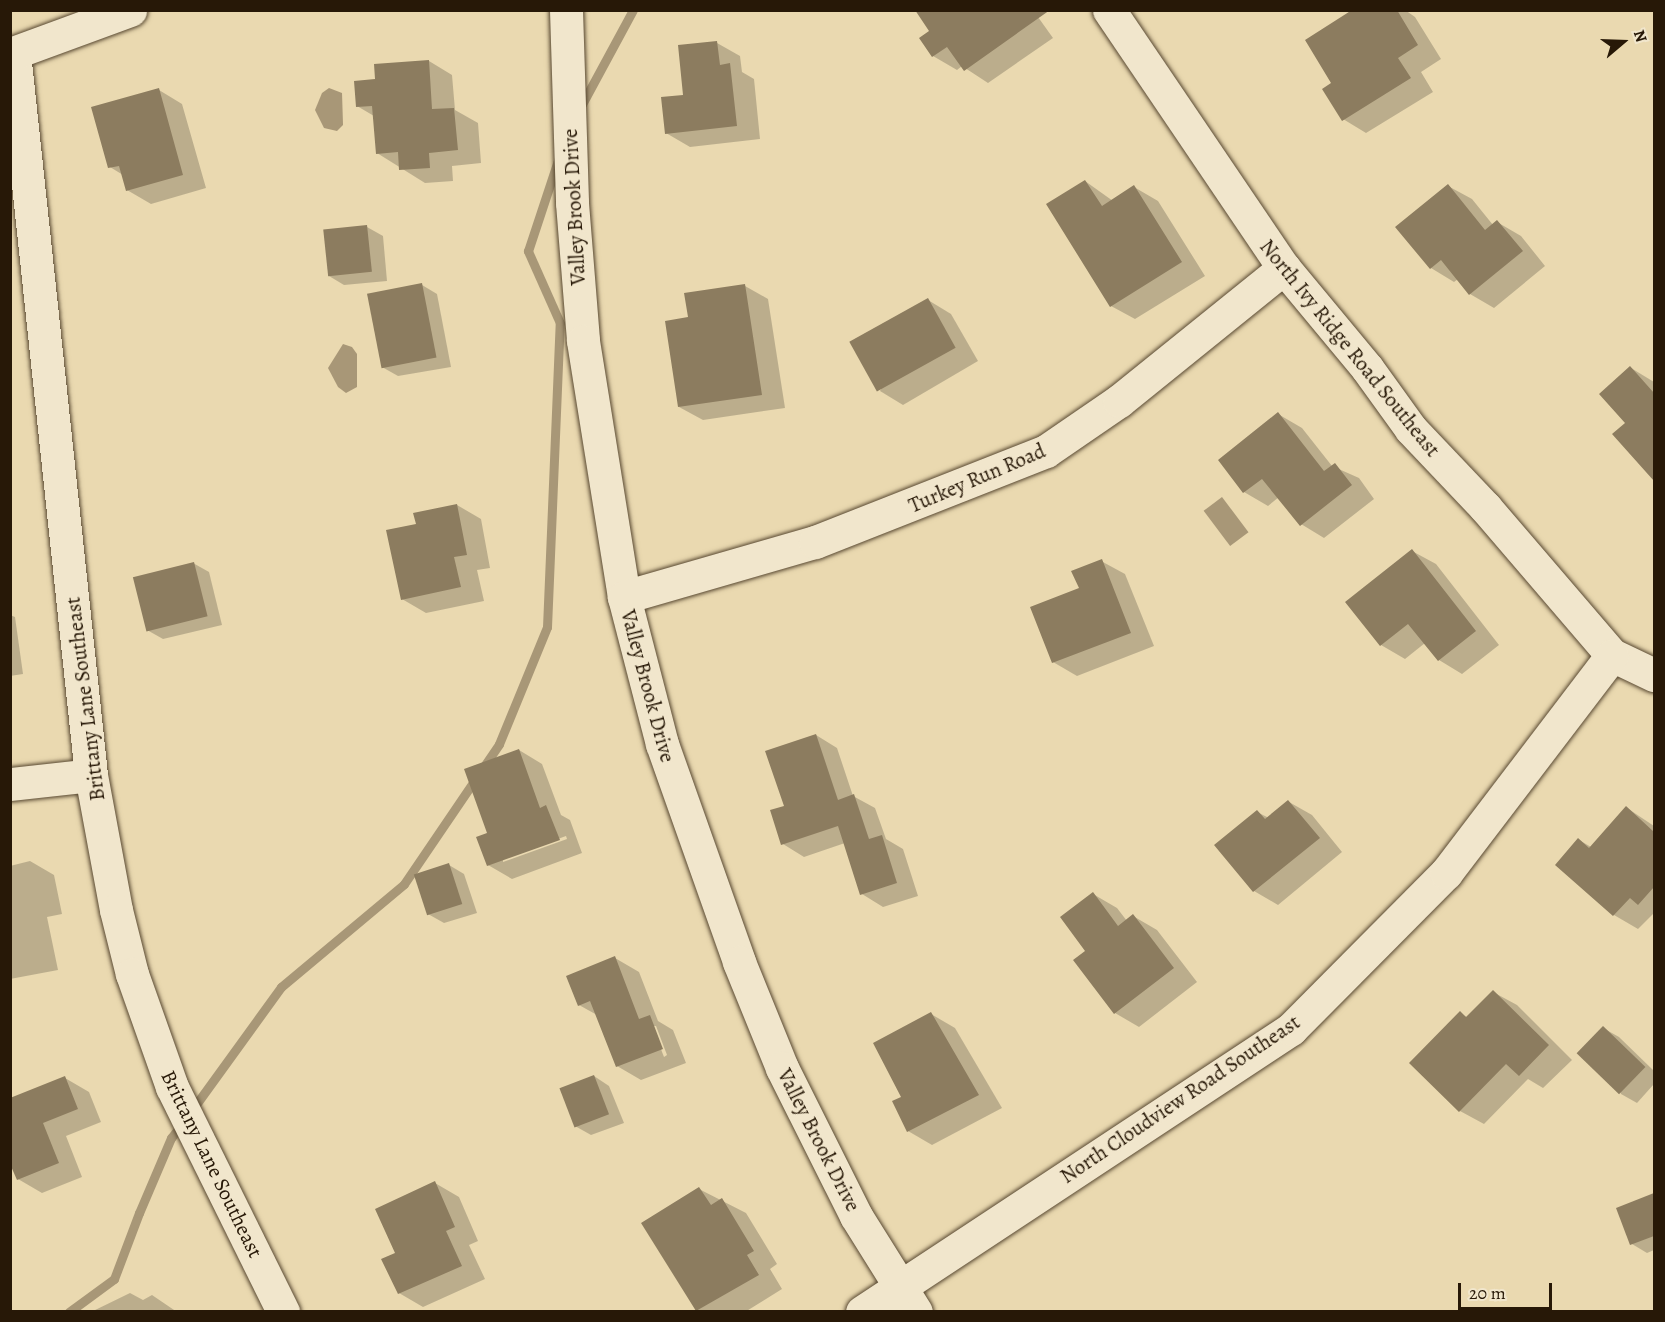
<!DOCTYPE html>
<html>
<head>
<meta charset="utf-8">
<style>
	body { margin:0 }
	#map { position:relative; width:1665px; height:1322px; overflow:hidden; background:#ead9b0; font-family:Alegreya,serif }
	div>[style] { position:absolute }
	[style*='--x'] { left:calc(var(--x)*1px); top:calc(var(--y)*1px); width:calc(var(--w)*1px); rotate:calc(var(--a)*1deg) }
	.water>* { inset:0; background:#a89777; transform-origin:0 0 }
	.shadow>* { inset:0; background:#0003 }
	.stream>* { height:9px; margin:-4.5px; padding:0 4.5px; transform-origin:4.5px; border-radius:4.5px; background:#a89777 }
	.building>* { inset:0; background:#8c7c5f; transform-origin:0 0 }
	.roads { filter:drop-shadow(0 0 2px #584831) drop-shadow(0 0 2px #584831) }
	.minor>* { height:33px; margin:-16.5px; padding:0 16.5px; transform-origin:16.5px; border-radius:16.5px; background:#f1e6cc }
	span { translate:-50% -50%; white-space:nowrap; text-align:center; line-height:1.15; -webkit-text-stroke:4.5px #f1e6cc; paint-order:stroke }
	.street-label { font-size:21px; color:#271807 }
	.frame { position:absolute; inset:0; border:12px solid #271807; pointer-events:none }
	.north { position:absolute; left:1593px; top:12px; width:60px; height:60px; -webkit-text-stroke:4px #f1e6cc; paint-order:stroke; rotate:71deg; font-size:16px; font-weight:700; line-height:24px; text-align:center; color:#271807 }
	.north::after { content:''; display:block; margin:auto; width:21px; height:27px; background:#271807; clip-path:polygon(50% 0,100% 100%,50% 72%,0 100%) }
	.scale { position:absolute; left:1458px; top:1283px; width:94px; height:27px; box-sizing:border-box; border:3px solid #271807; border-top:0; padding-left:8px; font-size:18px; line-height:21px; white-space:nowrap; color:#271807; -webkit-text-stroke:4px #f1e6cc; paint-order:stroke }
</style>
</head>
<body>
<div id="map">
	<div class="water">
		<i style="clip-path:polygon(329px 88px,342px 93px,343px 125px,337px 131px,324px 128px,315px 110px,322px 93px)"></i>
		<i style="clip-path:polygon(343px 344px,352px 347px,357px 354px,357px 387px,346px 393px,338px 387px,328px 368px)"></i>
		<i style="left:1222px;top:497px;width:44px;height:23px;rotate:53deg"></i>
	</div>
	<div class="shadow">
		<i style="clip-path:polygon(1033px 10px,1053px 38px,988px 83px,962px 66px,957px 70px,933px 56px,921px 39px,931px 31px)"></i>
		<i style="clip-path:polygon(1379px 10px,1405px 10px,1415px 17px,1441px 59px,1421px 72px,1433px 92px,1366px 133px,1343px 119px,1334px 83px)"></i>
		<i style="clip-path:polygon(717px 43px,740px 56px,742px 72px,754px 79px,760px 139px,690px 147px,666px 133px)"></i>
		<i style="clip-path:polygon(429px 61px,452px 75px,455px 110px,478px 123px,481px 163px,452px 166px,453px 181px,425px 183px,377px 153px,374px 116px,357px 106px,377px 80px)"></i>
		<i style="clip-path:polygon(159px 90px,182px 104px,206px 188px,151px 204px,127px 190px,123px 175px,110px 167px)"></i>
		<i style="clip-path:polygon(1085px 181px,1113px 201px,1134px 187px,1158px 201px,1205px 276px,1135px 319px,1111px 306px)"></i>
		<i style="clip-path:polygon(1448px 186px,1472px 199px,1493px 225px,1497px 222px,1521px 236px,1545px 266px,1494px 308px,1470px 294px,1458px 279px,1454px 282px,1431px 268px)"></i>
		<i style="clip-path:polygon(367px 227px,383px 236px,387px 281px,344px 285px,329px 276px)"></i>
		<i style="clip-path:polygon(422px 285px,437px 294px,451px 367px,398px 376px,382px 367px)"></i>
		<i style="clip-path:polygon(745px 286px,768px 299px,785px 408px,703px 420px,679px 407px)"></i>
		<i style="clip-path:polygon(928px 300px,951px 314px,978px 361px,903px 405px,880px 391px)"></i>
		<i style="clip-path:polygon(1631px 368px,1654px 382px,1654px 474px,1646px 469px,1627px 423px)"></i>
		<i style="clip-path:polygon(1278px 414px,1302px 428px,1332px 466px,1359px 478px,1374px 499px,1324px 538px,1301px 524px,1279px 497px,1268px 506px,1244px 492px,1220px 460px)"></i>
		<i style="clip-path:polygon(457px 505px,481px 519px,490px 568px,477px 570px,484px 601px,426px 613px,402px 599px,417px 525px)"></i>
		<i style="clip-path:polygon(1412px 551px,1436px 564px,1499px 645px,1462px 674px,1439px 660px,1425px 643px,1405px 659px,1381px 645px,1347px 602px)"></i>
		<i style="clip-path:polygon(1101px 561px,1125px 574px,1154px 646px,1077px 676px,1053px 662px,1081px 589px)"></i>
		<i style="clip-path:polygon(193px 563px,209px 572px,222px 625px,163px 639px,147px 630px)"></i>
		<i style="clip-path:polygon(10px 615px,15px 617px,23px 674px,10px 676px)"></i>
		<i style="clip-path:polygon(816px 735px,837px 748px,853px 796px,875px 808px,886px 839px,903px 849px,918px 896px,883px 907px,862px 894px,845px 843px,804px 857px,783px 844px,786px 806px)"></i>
		<i style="clip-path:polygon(evenodd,519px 750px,542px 764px,561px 815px,570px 820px,582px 853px,512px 879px,488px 865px,489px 834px,519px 750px,566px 836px,567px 839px,503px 862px,503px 859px,566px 836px)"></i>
		<i style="clip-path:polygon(1289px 802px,1312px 815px,1342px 852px,1278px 905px,1254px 891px,1216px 845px,1257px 812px,1269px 818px)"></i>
		<i style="clip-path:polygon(1627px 808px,1654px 826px,1654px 913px,1638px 929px,1614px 915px,1557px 865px,1579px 840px,1591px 847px)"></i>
		<i style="clip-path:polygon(30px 861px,54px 875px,62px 914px,47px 917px,58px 970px,10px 979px,10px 866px)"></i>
		<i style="clip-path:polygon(449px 865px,464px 874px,477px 913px,444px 923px,428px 914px)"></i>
		<i style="clip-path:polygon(1093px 894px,1117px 908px,1127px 921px,1133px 916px,1157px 930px,1197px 982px,1139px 1027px,1115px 1013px)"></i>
		<i style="clip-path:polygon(evenodd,615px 958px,639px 972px,658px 1021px,673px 1030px,686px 1063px,641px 1080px,617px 1066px,597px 1015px,579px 1005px,615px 958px,652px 1026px,656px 1026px,667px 1055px,664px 1057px,652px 1026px)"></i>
		<i style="clip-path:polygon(1493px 992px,1517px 1005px,1572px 1060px,1543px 1088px,1528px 1079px,1484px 1124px,1460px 1111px,1460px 1013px,1468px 1018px)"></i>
		<i style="clip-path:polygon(931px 1014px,955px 1028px,1002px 1108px,932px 1145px,908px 1131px,903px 1098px)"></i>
		<i style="clip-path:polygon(1603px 1028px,1619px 1037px,1654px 1071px,1654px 1084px,1637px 1103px,1621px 1094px)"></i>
		<i style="clip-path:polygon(594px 1076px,609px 1086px,624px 1123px,591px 1135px,575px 1126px)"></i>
		<i style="clip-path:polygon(65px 1078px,89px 1092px,101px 1122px,66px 1136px,82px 1177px,42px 1193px,18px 1179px,11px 1161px)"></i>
		<i style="clip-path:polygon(435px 1183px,459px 1197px,478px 1241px,469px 1245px,485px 1279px,423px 1307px,399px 1293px,397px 1254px)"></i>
		<i style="clip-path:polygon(699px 1189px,746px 1213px,777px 1264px,770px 1269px,782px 1289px,745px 1312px,697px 1312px,644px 1224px)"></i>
		<i style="clip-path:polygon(1650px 1197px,1654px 1199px,1654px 1250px,1647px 1253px,1632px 1244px)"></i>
		<i style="clip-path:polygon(130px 1293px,143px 1300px,152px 1295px,177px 1312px,91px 1312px)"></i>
	</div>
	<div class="stream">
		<i style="--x:581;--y:106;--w:109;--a:-61.6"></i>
		<i style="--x:192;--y:1110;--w:152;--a:-54.1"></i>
		<i style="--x:281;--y:987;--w:160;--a:-39.9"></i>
		<i style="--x:404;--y:884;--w:169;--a:-55.8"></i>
		<i style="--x:499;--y:744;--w:126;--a:-67.7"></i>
		<i style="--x:547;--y:627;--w:304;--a:-87.6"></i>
		<i style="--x:560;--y:323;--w:79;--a:-114"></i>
		<i style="--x:528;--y:251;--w:99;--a:-71.7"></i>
		<i style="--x:69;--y:1312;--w:56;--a:-36.3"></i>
		<i style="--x:114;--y:1279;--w:71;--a:-69.3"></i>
		<i style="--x:139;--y:1213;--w:82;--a:-66.9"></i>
		<i style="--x:171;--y:1138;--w:18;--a:-52"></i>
	</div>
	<div class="building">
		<i style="clip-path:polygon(915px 10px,1050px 10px,964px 71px,947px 47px,932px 57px,919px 38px,929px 31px)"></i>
		<i style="clip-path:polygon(1352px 10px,1397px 10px,1418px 45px,1398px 58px,1411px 78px,1342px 121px,1322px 89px,1331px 83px,1305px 40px)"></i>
		<i style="clip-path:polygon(717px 41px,720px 65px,730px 63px,737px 126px,665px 134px,661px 97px,683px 95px,678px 45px)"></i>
		<i style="clip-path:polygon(429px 60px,432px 109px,454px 108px,458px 150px,429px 153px,430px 168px,399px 170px,398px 152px,376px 154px,372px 106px,356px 107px,354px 81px,375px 79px,374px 64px)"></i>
		<i style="clip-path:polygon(159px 88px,183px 175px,126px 191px,119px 166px,108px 168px,91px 107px)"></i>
		<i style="clip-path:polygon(1085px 180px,1102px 206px,1134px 185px,1182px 262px,1110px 307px,1046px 204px)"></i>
		<i style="clip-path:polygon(1448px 184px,1485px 230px,1497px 220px,1523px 251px,1469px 295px,1441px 260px,1430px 269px,1395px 227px)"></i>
		<i style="left:367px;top:225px;width:47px;height:44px;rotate:84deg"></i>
		<i style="left:422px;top:283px;width:76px;height:56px;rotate:79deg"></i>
		<i style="clip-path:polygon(745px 284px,762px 395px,678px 407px,665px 321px,688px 317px,684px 293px)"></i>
		<i style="left:928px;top:298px;width:57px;height:90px;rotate:61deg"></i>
		<i style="clip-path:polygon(1630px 366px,1654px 393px,1654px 481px,1612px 434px,1625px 423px,1599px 394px)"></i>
		<i style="clip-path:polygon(1278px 412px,1324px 471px,1335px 463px,1352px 485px,1300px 526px,1262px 479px,1243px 493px,1218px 460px)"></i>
		<i style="clip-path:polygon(457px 504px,467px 555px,454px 557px,461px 587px,401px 600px,386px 530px,416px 524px,413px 513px)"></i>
		<i style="clip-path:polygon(1412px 549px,1476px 631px,1438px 661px,1408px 624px,1380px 646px,1345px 602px)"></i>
		<i style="clip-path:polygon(1102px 559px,1131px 633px,1052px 663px,1030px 607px,1079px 588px,1071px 571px)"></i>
		<i style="left:194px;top:562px;width:56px;height:63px;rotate:76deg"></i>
		<i style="clip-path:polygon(816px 734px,838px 800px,854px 794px,869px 839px,882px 835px,897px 883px,860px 895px,838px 826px,781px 845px,770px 810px,784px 806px,765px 751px)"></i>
		<i style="clip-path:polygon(519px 749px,540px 808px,546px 805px,560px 840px,487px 866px,476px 837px,487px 833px,464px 769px)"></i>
		<i style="clip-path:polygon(1288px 800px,1320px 838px,1253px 892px,1214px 845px,1257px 810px,1265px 819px)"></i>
		<i style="clip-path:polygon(1626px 806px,1654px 832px,1654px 887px,1638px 905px,1630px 898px,1613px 916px,1555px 865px,1578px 838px,1589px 848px)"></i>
		<i style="left:449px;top:863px;width:43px;height:37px;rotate:72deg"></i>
		<i style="clip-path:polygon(1093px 892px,1118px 926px,1133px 914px,1174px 968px,1114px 1014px,1073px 960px,1085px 951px,1060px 917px)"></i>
		<i style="clip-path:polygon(615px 956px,639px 1019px,650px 1015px,663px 1049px,616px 1067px,590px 1001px,578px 1006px,566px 976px)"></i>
		<i style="clip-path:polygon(1493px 990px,1549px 1045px,1519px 1076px,1506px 1064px,1459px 1112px,1409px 1063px,1460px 1011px,1466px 1017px)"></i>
		<i style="clip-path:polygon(931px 1012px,979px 1095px,907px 1132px,892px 1101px,901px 1097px,873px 1043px)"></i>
		<i style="left:1603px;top:1026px;width:59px;height:38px;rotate:44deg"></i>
		<i style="left:594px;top:1075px;width:42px;height:37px;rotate:69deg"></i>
		<i style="clip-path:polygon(65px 1076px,78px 1109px,43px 1123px,59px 1163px,17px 1180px,10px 1164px,10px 1098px)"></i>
		<i style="clip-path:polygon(435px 1181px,455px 1227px,446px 1231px,462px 1266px,398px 1294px,381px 1259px,395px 1253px,375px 1209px)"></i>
		<i style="clip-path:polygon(699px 1187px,711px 1205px,722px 1198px,754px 1251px,747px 1255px,759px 1275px,696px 1311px,641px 1223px)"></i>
		<i style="clip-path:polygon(1654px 1193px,1654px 1236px,1630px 1245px,1616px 1208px)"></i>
	</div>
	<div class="roads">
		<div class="minor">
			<i style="--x:566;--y:10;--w:193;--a:88.2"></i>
			<i style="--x:572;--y:203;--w:138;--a:85.4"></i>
			<i style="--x:583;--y:341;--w:259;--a:80.9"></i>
			<i style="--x:624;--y:597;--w:152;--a:75.5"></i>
			<i style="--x:662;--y:744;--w:231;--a:70.5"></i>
			<i style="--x:739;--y:962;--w:114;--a:67.9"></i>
			<i style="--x:782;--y:1068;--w:165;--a:63.4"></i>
			<i style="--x:856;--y:1216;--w:113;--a:58"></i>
			<i style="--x:1109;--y:10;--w:312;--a:55.9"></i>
			<i style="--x:1284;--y:268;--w:130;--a:50.3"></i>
			<i style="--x:1367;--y:368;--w:75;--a:54.2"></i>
			<i style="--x:1411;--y:429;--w:108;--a:46.5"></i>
			<i style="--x:1485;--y:507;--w:195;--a:49.4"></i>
			<i style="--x:1612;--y:655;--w:47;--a:25.5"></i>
			<i style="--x:14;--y:53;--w:726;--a:83.91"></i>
			<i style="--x:91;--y:775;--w:137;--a:79.5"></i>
			<i style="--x:116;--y:910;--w:66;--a:76"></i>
			<i style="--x:132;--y:974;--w:120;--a:70.5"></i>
			<i style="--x:172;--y:1087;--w:251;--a:63.7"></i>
			<i style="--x:10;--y:54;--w:128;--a:-20.1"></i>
			<i style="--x:624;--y:597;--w:199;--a:-16.1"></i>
			<i style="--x:815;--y:542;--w:248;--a:-21.5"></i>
			<i style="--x:1046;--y:451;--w:88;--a:-34.4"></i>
			<i style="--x:1119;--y:401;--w:212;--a:-38.9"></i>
			<i style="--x:10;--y:784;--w:81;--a:-6.3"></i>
			<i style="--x:862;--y:1312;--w:514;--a:-33.41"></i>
			<i style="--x:1291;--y:1029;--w:220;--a:-45.2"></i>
			<i style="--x:1446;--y:873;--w:274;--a:-52.7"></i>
		</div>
	</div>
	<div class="street-label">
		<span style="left:574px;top:207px;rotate:-93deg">Valley Brook Drive</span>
		<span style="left:1350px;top:348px;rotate:51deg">North Ivy Ridge Road Southeast</span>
		<span style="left:977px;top:478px;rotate:-23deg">Turkey Run Road</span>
		<span style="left:648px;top:686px;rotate:75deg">Valley Brook Drive</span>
		<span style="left:85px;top:699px;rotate:-97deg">Brittany Lane Southeast</span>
		<span style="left:1180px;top:1099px;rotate:-34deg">North Cloudview Road Southeast</span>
		<span style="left:819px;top:1140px;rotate:63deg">Valley Brook Drive</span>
		<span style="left:212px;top:1164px;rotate:64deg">Brittany Lane Southeast</span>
	</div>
	<div class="frame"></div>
	<div class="north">N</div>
	<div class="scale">20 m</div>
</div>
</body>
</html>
